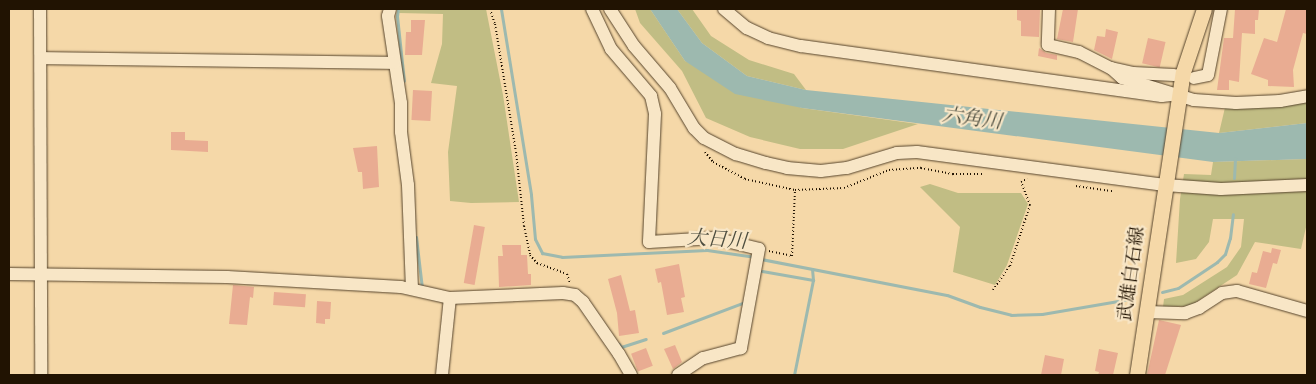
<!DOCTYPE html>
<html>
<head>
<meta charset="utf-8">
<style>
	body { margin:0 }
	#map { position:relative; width:1316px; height:384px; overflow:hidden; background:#f5d8a8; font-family:Cardo,"Noto Serif JP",serif }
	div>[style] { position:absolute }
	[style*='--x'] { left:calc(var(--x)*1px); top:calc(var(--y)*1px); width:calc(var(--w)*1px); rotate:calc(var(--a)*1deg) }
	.green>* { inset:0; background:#c1bd84 }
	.water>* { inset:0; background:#9db9af }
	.stream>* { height:3px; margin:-1.5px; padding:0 1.5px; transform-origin:1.5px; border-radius:1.5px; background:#9db9af }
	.building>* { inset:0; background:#e9ac92; transform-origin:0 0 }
	.path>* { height:2px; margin-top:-1px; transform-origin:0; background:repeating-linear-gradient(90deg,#211302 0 1px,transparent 0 3.5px) }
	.roads { filter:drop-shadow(0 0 1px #56442c) drop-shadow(0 0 1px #56442c) }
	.minor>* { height:12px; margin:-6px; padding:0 6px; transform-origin:6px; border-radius:6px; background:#f8e6c6 }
	.major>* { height:15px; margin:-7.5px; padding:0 7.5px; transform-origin:7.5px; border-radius:7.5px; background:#f5d8a8 }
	span { translate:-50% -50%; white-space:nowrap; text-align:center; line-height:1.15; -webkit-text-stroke:4.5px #f8e6c6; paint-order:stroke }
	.street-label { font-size:19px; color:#211302 }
	.water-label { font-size:20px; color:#4c4d3f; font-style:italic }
	.frame { position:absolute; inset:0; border:10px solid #211302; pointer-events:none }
</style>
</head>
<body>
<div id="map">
	<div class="green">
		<i style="clip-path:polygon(400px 9px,486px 9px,503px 95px,519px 202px,471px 203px,450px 201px,448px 152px,457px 86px,431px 83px,442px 44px,443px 14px,399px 13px)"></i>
		<i style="clip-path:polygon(635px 9px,650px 9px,685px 61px,802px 108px,918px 124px,843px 149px,800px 149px,750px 137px,706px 118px,682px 71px,640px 23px)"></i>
		<i style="clip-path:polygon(677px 9px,692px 9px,711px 36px,749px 60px,794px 74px,806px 90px,747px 76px,702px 43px)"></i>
		<i style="clip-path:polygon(1307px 92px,1307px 123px,1219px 133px,1227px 99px,1273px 99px)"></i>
		<i style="clip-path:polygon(1307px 159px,1307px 223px,1301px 249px,1255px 242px,1237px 275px,1190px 306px,1163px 307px,1164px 299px,1183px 295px,1227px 267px,1241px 247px,1244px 219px,1213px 219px,1209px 242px,1196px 259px,1176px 263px,1180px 199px,1184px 174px,1211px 175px,1213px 162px)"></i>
		<i style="clip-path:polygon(930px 184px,958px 193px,1021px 193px,1028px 204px,1007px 265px,995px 285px,953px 272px,960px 227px,920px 187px)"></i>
	</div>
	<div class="water">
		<i style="clip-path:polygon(650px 9px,677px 9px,702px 43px,747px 76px,806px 90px,1219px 133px,1307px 123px,1307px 159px,1213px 162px,802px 108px,735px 94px,685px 61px)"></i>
	</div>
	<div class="stream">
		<i style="--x:398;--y:9;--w:7;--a:98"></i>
		<i style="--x:397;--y:16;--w:65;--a:83.9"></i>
		<i style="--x:501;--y:9;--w:188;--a:80.8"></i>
		<i style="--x:531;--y:195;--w:44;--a:84.8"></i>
		<i style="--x:535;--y:239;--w:16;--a:63"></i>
		<i style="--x:542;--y:253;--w:20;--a:11"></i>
		<i style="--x:562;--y:257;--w:145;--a:-2.8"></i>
		<i style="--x:707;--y:250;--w:49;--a:8.3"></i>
		<i style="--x:1234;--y:178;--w:20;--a:-87"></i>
		<i style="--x:416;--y:237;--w:51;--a:83.3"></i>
		<i style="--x:761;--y:259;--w:189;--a:11"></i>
		<i style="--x:947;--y:295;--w:35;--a:20"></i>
		<i style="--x:980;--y:307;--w:32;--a:14"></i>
		<i style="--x:1011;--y:315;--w:31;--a:-2"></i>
		<i style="--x:1042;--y:314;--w:89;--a:-9.7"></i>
		<i style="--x:762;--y:271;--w:52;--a:10"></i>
		<i style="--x:1162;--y:292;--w:16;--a:-14"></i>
		<i style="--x:1178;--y:288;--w:47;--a:-33.7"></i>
		<i style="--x:1217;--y:262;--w:11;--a:-45"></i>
		<i style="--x:1225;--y:254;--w:17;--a:-73"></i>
		<i style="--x:1230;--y:238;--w:24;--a:-83"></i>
		<i style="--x:663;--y:333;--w:88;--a:-20.7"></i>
		<i style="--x:619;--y:344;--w:4;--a:56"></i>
		<i style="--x:621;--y:347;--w:26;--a:-18"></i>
		<i style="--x:794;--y:375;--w:97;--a:-78.7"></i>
		<i style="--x:813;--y:280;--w:11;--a:-95"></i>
	</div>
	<div class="building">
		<i style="clip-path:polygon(1017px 9px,1040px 9px,1039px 37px,1021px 36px,1021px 21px,1017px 20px)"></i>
		<i style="clip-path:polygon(1063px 9px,1078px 9px,1073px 42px,1057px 39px)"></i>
		<i style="clip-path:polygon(1235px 9px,1259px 9px,1258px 20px,1255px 20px,1255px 34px,1242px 33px,1239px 82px,1229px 80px,1229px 90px,1217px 90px,1224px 38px,1233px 38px)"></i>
		<i style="clip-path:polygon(1286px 9px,1307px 9px,1307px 34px,1303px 33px,1293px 70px,1294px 87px,1268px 86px,1268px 80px,1251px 74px,1264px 38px,1277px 42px)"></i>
		<i style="clip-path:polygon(411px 20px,425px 20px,422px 55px,405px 55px,406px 32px,411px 32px)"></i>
		<i style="clip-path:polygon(1106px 29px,1118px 32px,1112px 59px,1094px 50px,1097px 36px,1105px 37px)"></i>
		<i style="left:1148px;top:38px;width:18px;height:26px;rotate:13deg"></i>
		<i style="clip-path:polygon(1039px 48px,1046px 53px,1057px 55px,1057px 60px,1038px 56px)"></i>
		<i style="left:413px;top:90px;width:19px;height:30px;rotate:3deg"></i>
		<i style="clip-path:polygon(171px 132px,185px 132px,185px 140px,208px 141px,208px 152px,171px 150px)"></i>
		<i style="clip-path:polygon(377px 146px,379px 187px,363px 189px,362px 172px,358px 172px,353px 148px)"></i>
		<i style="left:474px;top:225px;width:11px;height:59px;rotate:10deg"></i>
		<i style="clip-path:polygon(502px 245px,521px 245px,521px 255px,527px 255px,528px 274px,531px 274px,531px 285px,499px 287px,498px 256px,503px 256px)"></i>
		<i style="clip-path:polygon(1272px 248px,1281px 250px,1277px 264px,1273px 263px,1266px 288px,1249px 284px,1252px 272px,1257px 273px,1263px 251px,1271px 253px)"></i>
		<i style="clip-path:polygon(679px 264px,685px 297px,681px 298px,684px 312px,667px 315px,661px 282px,658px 283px,655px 269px)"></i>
		<i style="clip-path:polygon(621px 275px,630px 311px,635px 310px,639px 333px,619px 336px,617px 313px,608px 279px)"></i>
		<i style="clip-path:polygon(233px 285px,254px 287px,253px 298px,250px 297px,247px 325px,229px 324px)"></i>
		<i style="left:274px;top:292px;width:32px;height:13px;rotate:4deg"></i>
		<i style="clip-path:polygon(317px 301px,331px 302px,330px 319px,325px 319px,325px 324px,316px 323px)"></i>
		<i style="clip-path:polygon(1159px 320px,1181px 325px,1165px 375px,1147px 375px)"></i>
		<i style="clip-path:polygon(675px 345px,682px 362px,673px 369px,664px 349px)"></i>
		<i style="left:646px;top:348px;width:19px;height:16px;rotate:69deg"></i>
		<i style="clip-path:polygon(1099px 349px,1118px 353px,1113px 375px,1098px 375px,1099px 372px,1095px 371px)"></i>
		<i style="clip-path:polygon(1045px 355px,1064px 359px,1061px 375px,1041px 375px)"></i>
	</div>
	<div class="path">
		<i style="--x:490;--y:9;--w:16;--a:72"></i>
		<i style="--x:495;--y:24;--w:130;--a:80.7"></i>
		<i style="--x:516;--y:152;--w:74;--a:83.8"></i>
		<i style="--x:524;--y:226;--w:30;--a:78"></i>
		<i style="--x:530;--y:255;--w:11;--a:49"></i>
		<i style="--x:537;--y:263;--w:32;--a:20"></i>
		<i style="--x:567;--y:274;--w:9;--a:72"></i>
		<i style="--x:705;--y:152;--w:13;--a:51"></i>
		<i style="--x:713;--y:162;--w:36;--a:28"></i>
		<i style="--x:745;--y:179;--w:51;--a:12.4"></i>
		<i style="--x:795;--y:190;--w:49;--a:-2.3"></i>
		<i style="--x:844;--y:188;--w:48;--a:-21.8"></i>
		<i style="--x:889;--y:170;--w:32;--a:-4"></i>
		<i style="--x:921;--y:168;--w:33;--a:11"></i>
		<i style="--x:953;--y:174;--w:30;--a:0"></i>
		<i style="--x:1076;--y:186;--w:37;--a:8"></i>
		<i style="--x:769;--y:251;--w:24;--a:12"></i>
		<i style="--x:792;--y:256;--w:66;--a:-87.4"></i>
		<i style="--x:993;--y:290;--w:29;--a:-55"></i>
		<i style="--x:1010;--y:266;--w:64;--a:-71.8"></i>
		<i style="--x:1030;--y:205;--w:25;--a:-111"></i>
		<i style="--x:1021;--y:182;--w:7;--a:-27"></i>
	</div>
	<div class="roads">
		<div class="minor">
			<i style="--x:40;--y:9;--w:366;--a:89.8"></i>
			<i style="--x:390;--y:9;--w:7;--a:106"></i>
			<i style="--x:388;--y:16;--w:88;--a:81.5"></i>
			<i style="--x:401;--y:103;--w:29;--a:90"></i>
			<i style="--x:401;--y:132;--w:53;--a:82.5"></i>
			<i style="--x:408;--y:185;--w:103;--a:87.8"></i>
			<i style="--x:592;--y:9;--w:44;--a:64.6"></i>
			<i style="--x:611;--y:49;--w:62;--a:49.6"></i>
			<i style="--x:651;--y:96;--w:18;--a:77"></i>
			<i style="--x:655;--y:114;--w:128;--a:92.7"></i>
			<i style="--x:649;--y:242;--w:65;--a:-3.5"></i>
			<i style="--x:714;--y:238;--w:46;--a:13.7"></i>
			<i style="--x:759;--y:249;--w:101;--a:100.3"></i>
			<i style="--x:741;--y:348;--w:39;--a:165"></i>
			<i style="--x:703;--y:358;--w:30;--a:146"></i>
			<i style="--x:610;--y:9;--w:44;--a:57"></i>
			<i style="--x:634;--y:46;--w:55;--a:49.4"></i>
			<i style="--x:670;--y:88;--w:47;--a:59"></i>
			<i style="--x:694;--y:128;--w:14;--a:45"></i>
			<i style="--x:704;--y:138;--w:36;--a:27"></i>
			<i style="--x:736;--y:154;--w:31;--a:17"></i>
			<i style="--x:766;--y:163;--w:22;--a:13"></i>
			<i style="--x:787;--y:168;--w:34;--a:5"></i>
			<i style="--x:821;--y:171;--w:26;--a:-7"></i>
			<i style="--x:847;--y:168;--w:52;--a:-16.7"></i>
			<i style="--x:897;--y:153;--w:20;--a:-3"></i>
			<i style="--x:917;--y:152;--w:250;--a:7.6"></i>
			<i style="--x:1165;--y:185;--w:56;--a:4.1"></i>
			<i style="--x:1221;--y:189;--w:86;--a:-2.7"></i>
			<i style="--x:724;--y:9;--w:30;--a:40"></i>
			<i style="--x:747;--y:28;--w:23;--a:25"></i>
			<i style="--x:768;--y:38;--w:34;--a:14"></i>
			<i style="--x:801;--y:46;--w:364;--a:7.9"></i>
			<i style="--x:1162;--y:96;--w:17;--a:-7"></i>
			<i style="--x:1049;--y:9;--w:36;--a:92"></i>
			<i style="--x:1048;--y:45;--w:32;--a:13"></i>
			<i style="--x:1079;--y:52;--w:36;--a:27"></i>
			<i style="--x:1111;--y:68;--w:23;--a:13"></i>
			<i style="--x:1133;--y:73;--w:41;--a:2.8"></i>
			<i style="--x:41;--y:58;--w:353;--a:0.8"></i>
			<i style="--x:1111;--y:68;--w:15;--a:42"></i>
			<i style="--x:1122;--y:78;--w:75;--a:17"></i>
			<i style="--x:1194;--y:100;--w:42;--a:4.1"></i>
			<i style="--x:1236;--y:103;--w:44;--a:-2.6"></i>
			<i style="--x:1280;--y:101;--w:27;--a:-10"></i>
			<i style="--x:1194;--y:78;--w:14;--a:-12"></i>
			<i style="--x:1208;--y:75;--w:67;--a:-78.9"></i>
			<i style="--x:9;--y:274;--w:218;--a:0.8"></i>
			<i style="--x:227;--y:277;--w:174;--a:3.3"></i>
			<i style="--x:401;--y:287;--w:50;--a:12.7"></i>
			<i style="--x:450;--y:298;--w:113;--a:-2.5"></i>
			<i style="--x:563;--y:293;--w:12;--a:9"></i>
			<i style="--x:575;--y:295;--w:11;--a:41"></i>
			<i style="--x:583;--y:302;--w:63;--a:55.3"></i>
			<i style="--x:619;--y:354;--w:24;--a:60"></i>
			<i style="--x:1147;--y:312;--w:38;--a:2"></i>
			<i style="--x:1185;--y:313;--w:15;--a:-20"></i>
			<i style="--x:1199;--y:308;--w:27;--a:-33"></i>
			<i style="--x:1222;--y:293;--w:15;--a:-8"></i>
			<i style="--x:1237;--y:291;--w:73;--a:15.9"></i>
			<i style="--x:442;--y:375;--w:77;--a:-84.1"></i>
		</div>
		<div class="major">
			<i style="--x:1137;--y:375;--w:306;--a:-81.4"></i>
			<i style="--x:1183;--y:72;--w:66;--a:-71.6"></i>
		</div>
	</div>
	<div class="street-label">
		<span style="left:1132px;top:274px;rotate:-82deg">武雄白石線</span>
	</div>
	<div class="water-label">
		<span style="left:972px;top:118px;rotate:7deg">六角川</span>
		<span style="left:717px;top:239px;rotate:4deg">大日川</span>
	</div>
	<div class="frame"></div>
</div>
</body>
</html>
